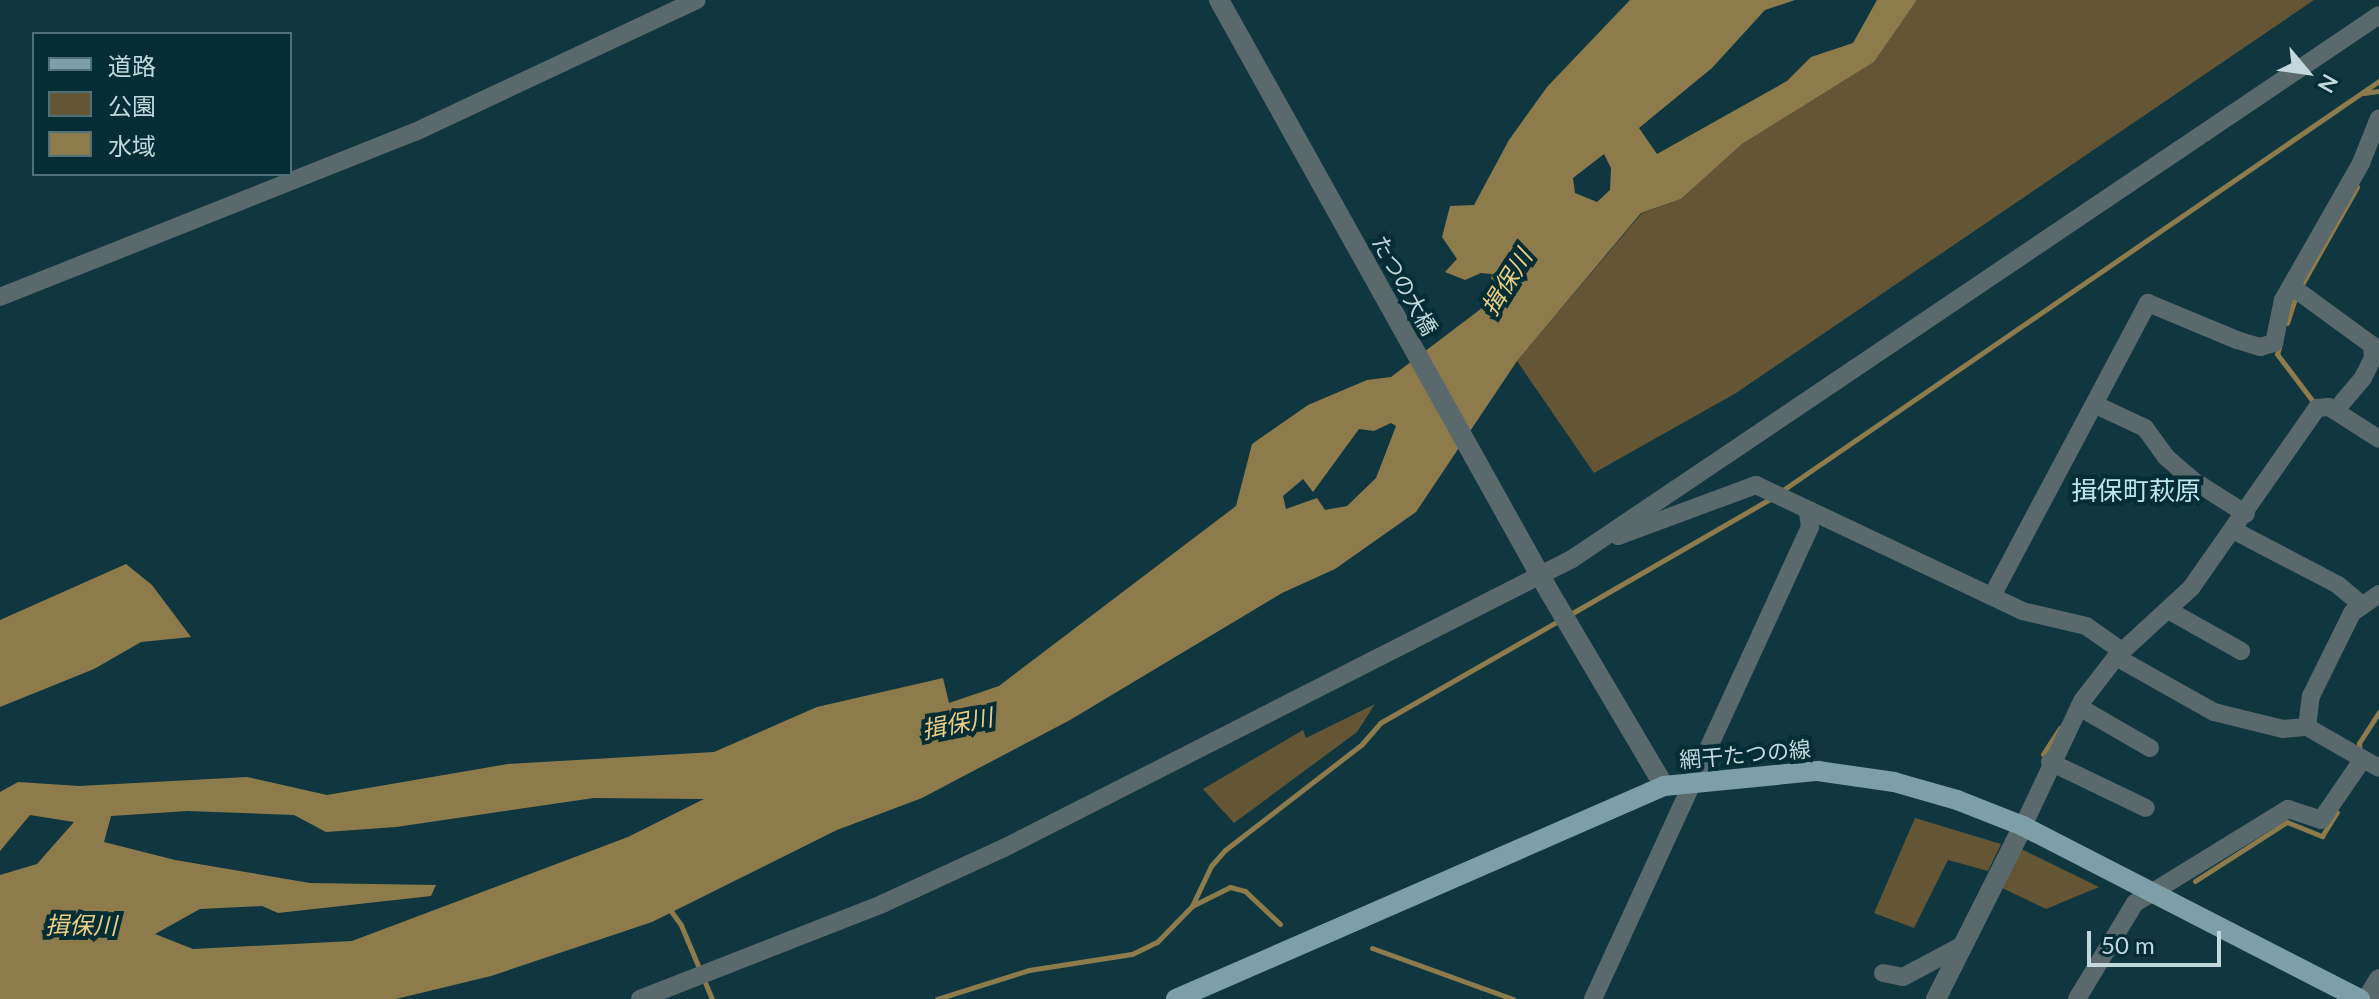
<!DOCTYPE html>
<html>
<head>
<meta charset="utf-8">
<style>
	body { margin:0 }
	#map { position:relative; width:2379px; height:999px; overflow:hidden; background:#10373f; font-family:Lato,"Noto Sans JP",sans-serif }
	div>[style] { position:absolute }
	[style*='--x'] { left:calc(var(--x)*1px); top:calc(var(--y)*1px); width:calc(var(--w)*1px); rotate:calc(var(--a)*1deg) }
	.green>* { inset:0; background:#645635 }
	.water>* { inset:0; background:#8e7b4c }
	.stream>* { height:5px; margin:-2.5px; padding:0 2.5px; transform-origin:2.5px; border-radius:2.5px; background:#8e7b4c }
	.minor>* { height:18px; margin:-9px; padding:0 9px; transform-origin:9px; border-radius:9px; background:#59696c }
	.tertiary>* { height:20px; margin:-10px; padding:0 10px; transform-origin:10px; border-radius:10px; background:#59696c }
	.primary>* { height:20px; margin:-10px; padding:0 10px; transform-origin:10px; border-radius:10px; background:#7d9fa7 }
	.tertiary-bridge>* { height:20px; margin:-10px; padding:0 10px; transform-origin:10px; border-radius:10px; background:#59696c }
	span { translate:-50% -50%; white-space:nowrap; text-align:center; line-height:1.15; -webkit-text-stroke:8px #042d35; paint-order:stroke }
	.street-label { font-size:22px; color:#c3d8dc }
	.water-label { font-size:24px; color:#ecce83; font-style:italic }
	.quarter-label { font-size:26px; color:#bce6f0 }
	.legend { position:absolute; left:32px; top:32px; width:260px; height:144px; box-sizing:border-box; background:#042d35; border:2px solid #507178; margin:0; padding:10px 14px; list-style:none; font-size:24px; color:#c3d8dc }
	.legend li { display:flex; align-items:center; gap:16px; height:40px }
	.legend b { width:40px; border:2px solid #507178 }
	.north { position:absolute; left:2267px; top:32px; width:80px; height:80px; -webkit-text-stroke:6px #042d35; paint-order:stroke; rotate:119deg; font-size:22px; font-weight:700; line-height:32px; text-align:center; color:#c3d8dc }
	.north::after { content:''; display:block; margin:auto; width:28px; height:36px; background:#c3d8dc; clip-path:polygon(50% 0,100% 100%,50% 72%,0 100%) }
	.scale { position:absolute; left:2087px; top:931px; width:134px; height:36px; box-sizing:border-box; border:4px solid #c3d8dc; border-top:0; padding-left:10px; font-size:24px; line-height:28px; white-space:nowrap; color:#c3d8dc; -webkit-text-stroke:6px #042d35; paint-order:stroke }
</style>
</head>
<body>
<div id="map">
	<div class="green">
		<i style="clip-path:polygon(1917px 0,2314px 0,1736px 393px,1594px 473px,1517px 361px,1642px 213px,1681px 199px,1742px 144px,1874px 62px)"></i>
		<i style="clip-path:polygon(1375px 704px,1357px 732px,1234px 823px,1203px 789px,1303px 730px,1306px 738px)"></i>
		<i style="clip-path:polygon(1915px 818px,2001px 844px,1988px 871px,1948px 860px,1914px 928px,1874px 913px)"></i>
		<i style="clip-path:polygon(2021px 849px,2099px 887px,2046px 909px,2002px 888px)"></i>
	</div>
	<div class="water">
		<i style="clip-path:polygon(evenodd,1630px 0,1795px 0,1765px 10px,1712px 68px,1639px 128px,1657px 154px,1787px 81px,1811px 57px,1853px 43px,1877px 0,1917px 0,1874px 62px,1742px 144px,1681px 199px,1641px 213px,1517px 361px,1416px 512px,1335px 569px,1282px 593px,1070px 720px,922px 798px,837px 830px,652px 922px,491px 976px,396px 999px,0 999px,0 875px,37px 864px,74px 822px,30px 815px,0 851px,0 792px,18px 782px,79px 786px,247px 777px,327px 795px,508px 764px,714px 752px,817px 707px,943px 678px,949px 703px,999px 686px,1236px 506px,1252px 444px,1308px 405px,1367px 380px,1391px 377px,1486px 305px,1492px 274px,1481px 273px,1465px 280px,1445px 272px,1457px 259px,1442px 237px,1450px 206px,1474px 205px,1509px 140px,1547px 87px,1630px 0,1604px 154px,1611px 168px,1610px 190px,1597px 202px,1575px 193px,1573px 178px,1604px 154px,1630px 0,1391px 423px,1396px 426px,1376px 478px,1347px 506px,1325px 510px,1317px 498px,1286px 509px,1283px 496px,1303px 479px,1313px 492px,1359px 429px,1374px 431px,1391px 423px,1630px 0,594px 798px,704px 799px,628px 837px,352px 941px,193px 949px,155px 934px,200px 909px,262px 906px,278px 913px,431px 896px,436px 885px,310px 883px,175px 860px,104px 842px,111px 816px,188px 811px,294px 815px,326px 832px,396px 827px,594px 798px)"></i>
		<i style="clip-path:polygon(126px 564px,152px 585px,191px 637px,141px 642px,94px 669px,0 707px,0 620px)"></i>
	</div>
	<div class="stream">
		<i style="--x:2364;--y:93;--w:15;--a:-8"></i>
		<i style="--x:2301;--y:286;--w:114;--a:-60.5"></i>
		<i style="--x:2287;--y:323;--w:29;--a:-72"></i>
		<i style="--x:2279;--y:348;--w:6;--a:108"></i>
		<i style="--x:2277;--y:354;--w:63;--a:52.8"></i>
		<i style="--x:1780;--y:492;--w:726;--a:-34.46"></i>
		<i style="--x:1569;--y:615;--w:234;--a:-30"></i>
		<i style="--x:2360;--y:753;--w:10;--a:-96"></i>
		<i style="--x:2359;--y:743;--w:37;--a:-57"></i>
		<i style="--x:2043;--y:754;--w:31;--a:-57"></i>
		<i style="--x:2195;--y:881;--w:109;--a:-32.7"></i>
		<i style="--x:2287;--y:822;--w:38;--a:22"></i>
		<i style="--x:2322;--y:836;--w:28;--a:-58"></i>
		<i style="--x:1192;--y:906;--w:44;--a:-64.6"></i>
		<i style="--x:1211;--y:866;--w:21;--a:-49"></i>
		<i style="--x:1225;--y:850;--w:173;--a:-37.7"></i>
		<i style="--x:1362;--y:744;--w:28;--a:-49"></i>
		<i style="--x:1380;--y:723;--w:207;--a:-29.8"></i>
		<i style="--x:668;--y:907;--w:22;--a:54"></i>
		<i style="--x:681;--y:925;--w:80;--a:67.3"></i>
		<i style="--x:1372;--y:948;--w:150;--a:19.9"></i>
		<i style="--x:937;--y:999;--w:96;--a:-17.5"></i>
		<i style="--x:1029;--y:970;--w:104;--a:-8.8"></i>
		<i style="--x:1132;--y:954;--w:28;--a:-26"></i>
		<i style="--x:1157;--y:942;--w:50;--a:-45.8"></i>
		<i style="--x:1192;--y:906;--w:42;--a:-26.6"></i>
		<i style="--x:1230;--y:887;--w:16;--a:15"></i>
		<i style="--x:1245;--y:891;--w:48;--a:43.3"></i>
	</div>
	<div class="minor">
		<i style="--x:2291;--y:286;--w:100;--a:36.1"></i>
		<i style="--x:2372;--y:345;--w:13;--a:86"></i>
		<i style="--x:2373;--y:358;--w:22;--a:117"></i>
		<i style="--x:2363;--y:378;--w:43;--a:130.3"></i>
		<i style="--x:0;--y:297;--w:447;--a:-21.7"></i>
		<i style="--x:415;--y:132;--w:311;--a:-25.1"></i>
		<i style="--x:2096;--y:405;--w:54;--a:25.1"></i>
		<i style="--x:2145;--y:428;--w:36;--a:54"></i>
		<i style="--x:2166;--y:457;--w:33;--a:41"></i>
		<i style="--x:2191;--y:479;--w:65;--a:32.5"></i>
		<i style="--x:2233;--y:530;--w:119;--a:27.6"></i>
		<i style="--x:2338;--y:585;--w:31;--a:40"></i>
		<i style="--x:1618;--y:536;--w:147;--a:-20.3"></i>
		<i style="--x:1756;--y:485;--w:294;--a:25.3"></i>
		<i style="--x:2022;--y:611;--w:66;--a:13.2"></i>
		<i style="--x:2086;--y:626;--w:44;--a:34.8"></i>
		<i style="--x:1992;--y:596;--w:332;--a:-62"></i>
		<i style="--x:2148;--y:303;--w:96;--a:22.6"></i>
		<i style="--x:2237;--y:340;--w:24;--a:17"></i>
		<i style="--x:2260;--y:347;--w:15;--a:-16"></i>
		<i style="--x:2274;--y:343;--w:44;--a:-78.2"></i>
		<i style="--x:2283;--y:300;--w:158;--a:-60.3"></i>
		<i style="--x:2361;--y:163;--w:48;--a:-68.2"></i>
		<i style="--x:2168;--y:610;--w:84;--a:29.3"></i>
		<i style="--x:2116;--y:657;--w:112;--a:29.3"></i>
		<i style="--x:2214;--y:712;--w:71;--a:13.8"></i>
		<i style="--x:2283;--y:729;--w:24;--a:-5"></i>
		<i style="--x:2307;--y:727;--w:64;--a:29.7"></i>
		<i style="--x:2079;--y:707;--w:82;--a:30"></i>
		<i style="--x:2307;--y:727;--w:31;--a:-83"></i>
		<i style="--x:2311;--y:696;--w:93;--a:-63.7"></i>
		<i style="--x:2352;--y:613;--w:33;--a:-35"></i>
		<i style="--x:2050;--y:762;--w:106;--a:25.6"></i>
		<i style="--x:2023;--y:826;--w:138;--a:-64.7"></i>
		<i style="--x:2082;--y:701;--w:56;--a:-52.3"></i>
		<i style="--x:2116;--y:657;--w:102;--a:-42.6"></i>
		<i style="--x:2191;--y:588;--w:220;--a:-55"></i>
		<i style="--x:2317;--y:408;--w:12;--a:-5"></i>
		<i style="--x:2329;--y:407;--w:59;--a:32.6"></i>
		<i style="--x:1883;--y:973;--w:20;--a:11"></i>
		<i style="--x:1903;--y:977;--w:68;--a:-28.1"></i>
		<i style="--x:640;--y:999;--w:260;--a:-21.4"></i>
		<i style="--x:882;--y:904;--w:134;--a:-24.7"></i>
		<i style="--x:1004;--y:848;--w:637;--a:-26.97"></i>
		<i style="--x:1572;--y:559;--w:973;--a:-33.98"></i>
		<i style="--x:1593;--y:999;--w:519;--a:-65.31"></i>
		<i style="--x:1810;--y:527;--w:15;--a:-98"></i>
		<i style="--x:2077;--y:999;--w:112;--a:-58.9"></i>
		<i style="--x:2135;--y:903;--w:180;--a:-31.6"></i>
		<i style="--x:2288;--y:809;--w:35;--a:18"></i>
		<i style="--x:2321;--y:820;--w:74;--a:-55.5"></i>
		<i style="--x:2363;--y:759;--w:18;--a:29"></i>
	</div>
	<div class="tertiary">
		<i style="--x:1550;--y:593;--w:224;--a:59.4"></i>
		<i style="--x:1936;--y:999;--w:194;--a:-63.3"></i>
		<i style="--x:2367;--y:999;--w:23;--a:-59"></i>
	</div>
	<div class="primary">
		<i style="--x:1176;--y:999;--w:532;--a:-23.58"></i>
		<i style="--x:1664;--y:786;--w:155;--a:-5.6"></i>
		<i style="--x:1818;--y:771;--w:77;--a:8.2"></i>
		<i style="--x:1894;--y:782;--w:66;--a:15.9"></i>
		<i style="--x:1957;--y:800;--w:71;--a:21.5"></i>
		<i style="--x:2023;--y:826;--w:379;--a:27.2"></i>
	</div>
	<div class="tertiary-bridge">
		<i style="--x:1219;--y:0;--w:679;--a:60.83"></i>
	</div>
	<div class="street-label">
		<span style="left:1405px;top:285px;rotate:61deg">たつの大橋</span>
		<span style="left:1745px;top:754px;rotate:-5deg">網干たつの線</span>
	</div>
	<div class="water-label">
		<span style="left:1506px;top:282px;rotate:-58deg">揖保川</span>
		<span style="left:957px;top:723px;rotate:-11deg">揖保川</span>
		<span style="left:81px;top:925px">揖保川</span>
	</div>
	<div class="quarter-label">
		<span style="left:2136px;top:491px">揖保町萩原</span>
	</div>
	<ul class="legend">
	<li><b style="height:10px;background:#7d9fa7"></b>道路</li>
	<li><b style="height:22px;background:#645635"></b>公園</li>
	<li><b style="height:22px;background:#8e7b4c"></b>水域</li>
	</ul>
	<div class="north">N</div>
	<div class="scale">50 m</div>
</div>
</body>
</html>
